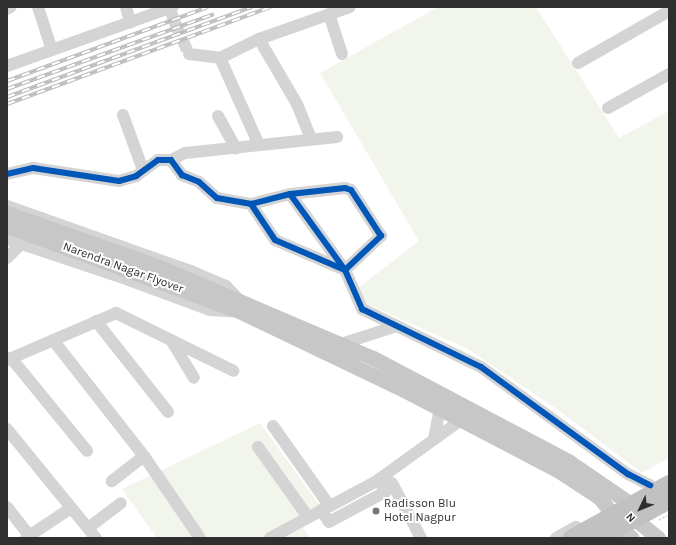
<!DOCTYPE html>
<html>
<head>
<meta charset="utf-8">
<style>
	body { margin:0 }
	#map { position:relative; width:676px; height:545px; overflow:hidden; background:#fff; font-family:Karla,sans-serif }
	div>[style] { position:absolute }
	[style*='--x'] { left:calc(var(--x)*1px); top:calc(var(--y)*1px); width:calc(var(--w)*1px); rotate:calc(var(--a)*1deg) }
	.green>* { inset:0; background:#f1f5ec }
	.minor-tunnel>* { height:12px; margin-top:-6px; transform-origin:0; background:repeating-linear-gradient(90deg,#d5d5d5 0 12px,transparent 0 18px) }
	.path>* { height:1.5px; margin-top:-0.75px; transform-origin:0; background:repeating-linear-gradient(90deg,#d4d4d4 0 2px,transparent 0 4px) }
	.minor>* { height:12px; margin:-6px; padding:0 6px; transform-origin:6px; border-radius:6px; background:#d4d4d4 }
	.major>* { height:15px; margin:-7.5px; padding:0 7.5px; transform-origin:7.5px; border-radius:7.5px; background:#c7c7c7 }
	.rail>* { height:4px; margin-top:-2px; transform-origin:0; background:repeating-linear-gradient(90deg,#fff 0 8px,#bbb 0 16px); box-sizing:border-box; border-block:1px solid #bbb }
	.highway-bridge>* { height:17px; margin:-8.5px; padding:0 8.5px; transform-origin:8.5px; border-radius:8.5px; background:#c1c1c1 }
	.cycleway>* { height:6px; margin:-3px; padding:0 3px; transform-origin:3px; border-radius:3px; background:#0057b8 }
	.dots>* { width:11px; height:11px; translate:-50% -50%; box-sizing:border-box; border:2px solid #fff; border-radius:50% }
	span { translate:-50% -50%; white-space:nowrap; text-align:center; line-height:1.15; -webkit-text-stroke:4px #fff; paint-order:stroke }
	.street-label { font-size:12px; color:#2f2f2f }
	.poi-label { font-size:12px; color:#2f2f2f }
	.left { translate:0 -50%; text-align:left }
	.frame { position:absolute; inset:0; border:8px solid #2f2f2f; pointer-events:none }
	.north { position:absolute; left:620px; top:489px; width:40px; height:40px; -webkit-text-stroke:3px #fff; paint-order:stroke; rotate:227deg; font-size:11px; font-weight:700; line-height:16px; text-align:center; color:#2f2f2f }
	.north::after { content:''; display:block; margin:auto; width:14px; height:18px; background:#2f2f2f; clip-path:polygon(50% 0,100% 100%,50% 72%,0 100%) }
</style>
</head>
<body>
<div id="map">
	<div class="green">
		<i style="clip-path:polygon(438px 7px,536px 7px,619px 138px,669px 111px,669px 458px,642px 473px,561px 412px,468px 349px,365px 303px,358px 288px,419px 241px,320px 73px)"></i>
		<i style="clip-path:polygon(260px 423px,320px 506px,300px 523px,310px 538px,157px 538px,122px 489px)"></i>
	</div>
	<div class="minor-tunnel">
		<i style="--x:175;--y:23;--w:34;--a:66"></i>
	</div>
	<div class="path">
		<i style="--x:659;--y:520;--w:9;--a:-27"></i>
	</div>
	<div class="minor">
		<i style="--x:38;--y:7;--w:45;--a:72"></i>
		<i style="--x:126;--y:7;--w:16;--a:75"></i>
		<i style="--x:169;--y:7;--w:17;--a:69"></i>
		<i style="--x:7;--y:9;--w:4;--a:-27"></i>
		<i style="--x:329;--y:14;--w:42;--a:72"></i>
		<i style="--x:259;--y:39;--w:96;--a:-19.4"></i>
		<i style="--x:189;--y:54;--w:31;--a:7"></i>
		<i style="--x:578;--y:63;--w:105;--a:-29.7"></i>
		<i style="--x:7;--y:66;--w:176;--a:-19.6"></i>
		<i style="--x:608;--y:108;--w:70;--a:-29.1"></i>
		<i style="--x:123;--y:115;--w:59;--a:70"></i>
		<i style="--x:218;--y:116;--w:37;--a:61"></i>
		<i style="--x:259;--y:145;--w:95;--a:-114.1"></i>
		<i style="--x:220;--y:58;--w:43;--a:-26"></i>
		<i style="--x:259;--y:39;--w:75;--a:59.7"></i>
		<i style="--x:297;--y:104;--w:38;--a:68"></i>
		<i style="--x:171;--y:160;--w:16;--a:-27"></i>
		<i style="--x:185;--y:153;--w:153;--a:-6"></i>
		<i style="--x:7;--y:174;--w:27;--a:-13"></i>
		<i style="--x:33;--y:168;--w:87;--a:8.6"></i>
		<i style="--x:119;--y:181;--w:18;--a:-16"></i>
		<i style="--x:136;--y:176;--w:27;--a:-36"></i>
		<i style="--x:158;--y:160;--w:13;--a:0"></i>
		<i style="--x:171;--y:160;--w:19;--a:54"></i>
		<i style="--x:182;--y:175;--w:18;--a:22"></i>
		<i style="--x:199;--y:182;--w:24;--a:42"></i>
		<i style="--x:217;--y:198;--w:35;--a:10"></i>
		<i style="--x:290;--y:194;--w:94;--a:54.1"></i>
		<i style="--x:345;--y:270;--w:50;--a:-43.4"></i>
		<i style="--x:381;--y:236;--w:55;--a:-123.1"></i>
		<i style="--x:351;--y:190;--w:6;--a:-162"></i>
		<i style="--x:345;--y:188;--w:55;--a:173.8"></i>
		<i style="--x:290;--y:194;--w:40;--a:165.6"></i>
		<i style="--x:251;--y:204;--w:43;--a:56.3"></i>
		<i style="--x:275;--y:240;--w:76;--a:23.2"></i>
		<i style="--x:345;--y:270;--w:43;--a:66.4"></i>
		<i style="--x:362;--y:309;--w:132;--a:26"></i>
		<i style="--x:481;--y:367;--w:182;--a:36.1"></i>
		<i style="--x:628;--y:474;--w:25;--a:27"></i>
		<i style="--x:7;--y:206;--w:197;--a:19.5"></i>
		<i style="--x:193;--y:272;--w:36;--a:23"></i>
		<i style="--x:226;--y:286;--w:16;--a:47"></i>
		<i style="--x:7;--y:239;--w:129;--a:18.6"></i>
		<i style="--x:129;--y:280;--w:86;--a:20.3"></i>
		<i style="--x:210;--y:310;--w:22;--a:3"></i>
		<i style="--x:7;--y:258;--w:20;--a:-45"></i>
		<i style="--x:96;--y:321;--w:116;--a:51.6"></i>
		<i style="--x:53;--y:340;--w:147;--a:51.9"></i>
		<i style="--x:144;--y:456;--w:41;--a:142"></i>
		<i style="--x:171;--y:340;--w:44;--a:58.8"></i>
		<i style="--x:341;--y:344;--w:56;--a:-17.8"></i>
		<i style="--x:11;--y:358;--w:120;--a:50.7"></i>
		<i style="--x:7;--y:360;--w:119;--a:-23.3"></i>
		<i style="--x:116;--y:313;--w:131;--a:26.2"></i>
		<i style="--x:273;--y:426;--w:97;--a:54.7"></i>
		<i style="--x:7;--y:429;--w:141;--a:50.8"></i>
		<i style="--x:434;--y:439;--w:31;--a:-79"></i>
		<i style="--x:258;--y:447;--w:86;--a:54.5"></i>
		<i style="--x:144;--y:456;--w:99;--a:55.7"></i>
		<i style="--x:392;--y:483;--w:62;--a:62.2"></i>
		<i style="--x:7;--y:507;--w:39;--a:52"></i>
		<i style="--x:321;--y:510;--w:14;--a:56"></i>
		<i style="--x:329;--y:522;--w:64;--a:-28.2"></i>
		<i style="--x:385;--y:492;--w:14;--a:-115"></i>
		<i style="--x:88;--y:528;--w:41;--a:-37.1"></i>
		<i style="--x:26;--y:538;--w:54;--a:-33.7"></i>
		<i style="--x:270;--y:538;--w:119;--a:-28.1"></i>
		<i style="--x:375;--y:482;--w:106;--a:-35.8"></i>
		<i style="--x:556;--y:538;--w:23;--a:-29"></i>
	</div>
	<div class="major">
		<i style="--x:7;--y:213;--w:159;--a:19.5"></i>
		<i style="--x:157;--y:266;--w:235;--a:23.1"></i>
		<i style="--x:373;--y:358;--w:221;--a:27.8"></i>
		<i style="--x:568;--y:461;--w:69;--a:34.4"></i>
		<i style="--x:625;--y:500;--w:29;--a:56"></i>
		<i style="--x:641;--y:524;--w:22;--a:39"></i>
		<i style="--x:7;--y:226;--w:247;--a:20.1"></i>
		<i style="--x:239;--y:311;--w:187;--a:25.6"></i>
		<i style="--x:408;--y:392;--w:170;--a:27.6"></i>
		<i style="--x:559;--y:471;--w:49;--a:33.4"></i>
		<i style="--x:600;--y:498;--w:42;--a:53.7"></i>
		<i style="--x:625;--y:532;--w:9;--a:41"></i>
	</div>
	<div class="rail">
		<i style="--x:7;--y:81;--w:214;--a:-20.2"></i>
		<i style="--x:7;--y:89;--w:220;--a:-19.9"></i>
		<i style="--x:7;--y:97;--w:261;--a:-20.2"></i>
		<i style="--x:7;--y:104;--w:281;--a:-20.2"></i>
		<i style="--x:646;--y:512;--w:27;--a:-31"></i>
		<i style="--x:593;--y:538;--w:90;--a:-32.3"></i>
	</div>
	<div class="highway-bridge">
		<i style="--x:570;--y:538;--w:113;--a:-29.1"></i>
		<i style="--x:599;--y:538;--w:80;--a:-28.5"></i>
	</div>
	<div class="cycleway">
		<i style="--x:7;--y:174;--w:27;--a:-13"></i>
		<i style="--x:33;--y:168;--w:87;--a:8.6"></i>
		<i style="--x:119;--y:181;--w:18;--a:-16"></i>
		<i style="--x:136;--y:176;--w:27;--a:-36"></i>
		<i style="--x:158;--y:160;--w:13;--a:0"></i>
		<i style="--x:171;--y:160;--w:19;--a:54"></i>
		<i style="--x:182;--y:175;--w:18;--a:22"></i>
		<i style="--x:199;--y:182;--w:24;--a:42"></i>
		<i style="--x:217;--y:198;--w:35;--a:10"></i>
		<i style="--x:290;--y:194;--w:94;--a:54.1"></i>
		<i style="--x:345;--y:270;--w:50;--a:-43.4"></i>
		<i style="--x:381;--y:236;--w:55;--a:-123.1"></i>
		<i style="--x:351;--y:190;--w:6;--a:-162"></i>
		<i style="--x:345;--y:188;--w:55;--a:173.8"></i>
		<i style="--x:290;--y:194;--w:40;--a:165.6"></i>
		<i style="--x:251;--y:204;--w:43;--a:56.3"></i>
		<i style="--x:275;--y:240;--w:76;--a:23.2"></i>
		<i style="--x:345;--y:270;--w:43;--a:66.4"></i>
		<i style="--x:362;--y:309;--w:132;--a:26"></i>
		<i style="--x:481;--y:367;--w:182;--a:36.1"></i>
		<i style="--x:628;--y:474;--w:25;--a:27"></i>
	</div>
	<div class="dots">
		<i style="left:376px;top:511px;background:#787878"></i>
	</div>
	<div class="street-label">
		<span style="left:123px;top:268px;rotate:20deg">Narendra Nagar Flyover</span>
	</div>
	<div class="poi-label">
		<span class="left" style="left:384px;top:511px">Radisson Blu<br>Hotel Nagpur</span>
	</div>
	<div class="frame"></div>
	<div class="north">N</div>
</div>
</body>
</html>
